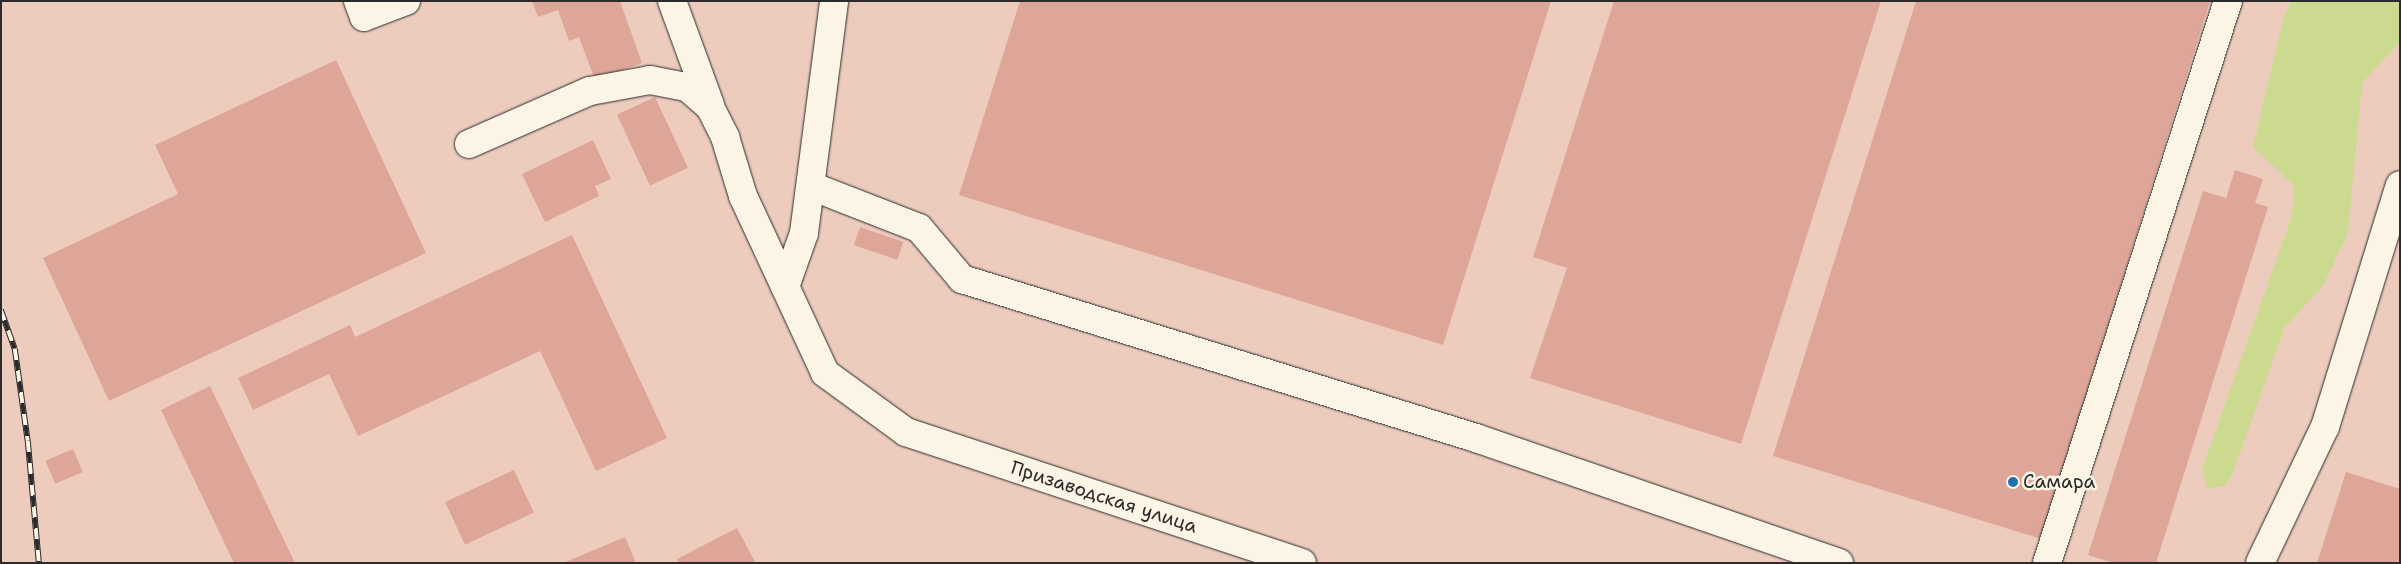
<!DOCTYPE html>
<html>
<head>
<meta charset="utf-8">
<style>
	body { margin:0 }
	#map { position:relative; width:2401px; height:564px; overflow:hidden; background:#f3ddce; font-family:"Shantell Sans",sans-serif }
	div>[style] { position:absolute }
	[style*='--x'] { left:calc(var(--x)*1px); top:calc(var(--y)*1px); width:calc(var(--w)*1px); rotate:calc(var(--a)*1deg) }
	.built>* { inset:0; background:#edccbe; transform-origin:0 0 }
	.green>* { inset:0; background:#cbda8e }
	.building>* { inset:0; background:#dea699; transform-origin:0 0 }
	.roads { filter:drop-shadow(0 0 1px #2b2b2b) drop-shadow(0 0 1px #2b2b2b) }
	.minor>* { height:28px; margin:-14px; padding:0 14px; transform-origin:14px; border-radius:14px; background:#fcf5e5 }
	.rail>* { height:5.5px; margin-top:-2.75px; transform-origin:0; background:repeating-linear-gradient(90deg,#fcf5e5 0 11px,#2b2b2b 0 22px); box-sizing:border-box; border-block:1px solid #2b2b2b }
	.dots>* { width:14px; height:14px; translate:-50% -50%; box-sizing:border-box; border:2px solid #fcf5e5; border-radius:50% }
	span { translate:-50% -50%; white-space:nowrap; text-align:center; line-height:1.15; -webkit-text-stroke:5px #fcf5e5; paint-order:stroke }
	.poi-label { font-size:19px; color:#2b2b2b }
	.left { translate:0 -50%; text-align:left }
	.street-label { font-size:19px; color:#2b2b2b }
	.frame { position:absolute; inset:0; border:2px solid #2b2b2b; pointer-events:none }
</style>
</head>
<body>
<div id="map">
	<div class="built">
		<i style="left:1px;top:1px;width:2399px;height:562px"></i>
	</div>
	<div class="green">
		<i style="clip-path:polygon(2291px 1px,2400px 1px,2400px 42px,2362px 83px,2348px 233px,2323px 286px,2285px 327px,2234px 470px,2225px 486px,2207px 488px,2202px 469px,2292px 216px,2294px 186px,2253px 147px,2283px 20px)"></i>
	</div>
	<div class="building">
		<i style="clip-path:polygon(532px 1px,620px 1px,642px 63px,595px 80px,579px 37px,569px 41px,558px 10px,538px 17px)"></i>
		<i style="clip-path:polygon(1020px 1px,1551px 1px,1443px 345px,959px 195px)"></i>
		<i style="clip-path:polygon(1614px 1px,1881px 1px,1741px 444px,1530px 378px,1567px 268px,1533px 257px)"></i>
		<i style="clip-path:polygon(1916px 1px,2210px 1px,2041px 539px,1773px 456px)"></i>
		<i style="clip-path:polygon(336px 60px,426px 253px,109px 401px,43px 258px,178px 194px,155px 145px)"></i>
		<i style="left:655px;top:97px;width:78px;height:42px;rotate:65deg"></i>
		<i style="clip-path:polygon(593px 140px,611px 179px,595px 186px,599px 196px,545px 222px,522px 174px)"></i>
		<i style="clip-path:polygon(2235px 170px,2263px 179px,2255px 203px,2268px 207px,2156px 563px,2113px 563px,2088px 555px,2203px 191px,2226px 198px)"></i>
		<i style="left:860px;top:227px;width:46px;height:19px;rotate:19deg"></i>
		<i style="clip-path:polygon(572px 235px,667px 438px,596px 471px,540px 351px,358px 436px,329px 374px,253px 410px,238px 378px,350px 325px,355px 337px)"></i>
		<i style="clip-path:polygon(210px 386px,295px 563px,234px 563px,161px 410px)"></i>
		<i style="left:73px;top:449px;width:25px;height:30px;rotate:67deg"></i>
		<i style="left:514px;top:470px;width:47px;height:76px;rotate:65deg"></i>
		<i style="clip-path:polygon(2346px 472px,2400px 489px,2400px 563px,2317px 563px)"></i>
		<i style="clip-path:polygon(737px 528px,755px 562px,679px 563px,677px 559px)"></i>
		<i style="clip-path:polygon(625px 537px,636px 563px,563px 563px)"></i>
	</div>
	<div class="roads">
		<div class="minor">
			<i style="--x:358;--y:1;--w:17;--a:69"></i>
			<i style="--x:364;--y:17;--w:45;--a:-20.9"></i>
			<i style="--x:672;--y:1;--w:111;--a:69.9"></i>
			<i style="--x:469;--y:144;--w:132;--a:-23.7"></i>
			<i style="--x:590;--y:91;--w:61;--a:-10.4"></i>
			<i style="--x:650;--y:80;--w:38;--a:11"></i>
			<i style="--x:687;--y:87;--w:30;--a:41"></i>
			<i style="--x:710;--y:107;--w:34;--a:63"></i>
			<i style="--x:725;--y:137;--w:62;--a:73"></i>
			<i style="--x:743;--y:196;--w:195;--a:65.1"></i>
			<i style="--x:825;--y:373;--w:100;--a:36.1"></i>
			<i style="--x:906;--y:432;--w:417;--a:18.3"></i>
			<i style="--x:811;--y:186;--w:116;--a:21.3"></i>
			<i style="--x:919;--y:228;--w:67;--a:49.9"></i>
			<i style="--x:962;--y:279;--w:538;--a:17.19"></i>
			<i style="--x:1476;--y:438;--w:384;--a:19"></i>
			<i style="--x:785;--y:287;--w:57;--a:-70.6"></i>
			<i style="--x:804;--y:233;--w:234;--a:-82.6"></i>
			<i style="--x:2047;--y:563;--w:590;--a:-72.15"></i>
			<i style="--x:2260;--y:563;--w:151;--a:-64.5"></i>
			<i style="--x:2325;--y:427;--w:253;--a:-72.8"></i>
		</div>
	</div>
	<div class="rail">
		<i style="--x:1;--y:310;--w:41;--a:70.3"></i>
		<i style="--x:15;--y:349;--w:93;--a:82"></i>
		<i style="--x:28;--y:441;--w:122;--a:84.8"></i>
	</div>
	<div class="dots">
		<i style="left:2013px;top:482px;background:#1f6fb2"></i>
	</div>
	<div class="poi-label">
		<span class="left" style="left:2023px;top:482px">Самара</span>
	</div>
	<div class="street-label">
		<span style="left:1104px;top:497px;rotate:18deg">Призаводская улица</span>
	</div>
	<div class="frame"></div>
</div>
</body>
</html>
